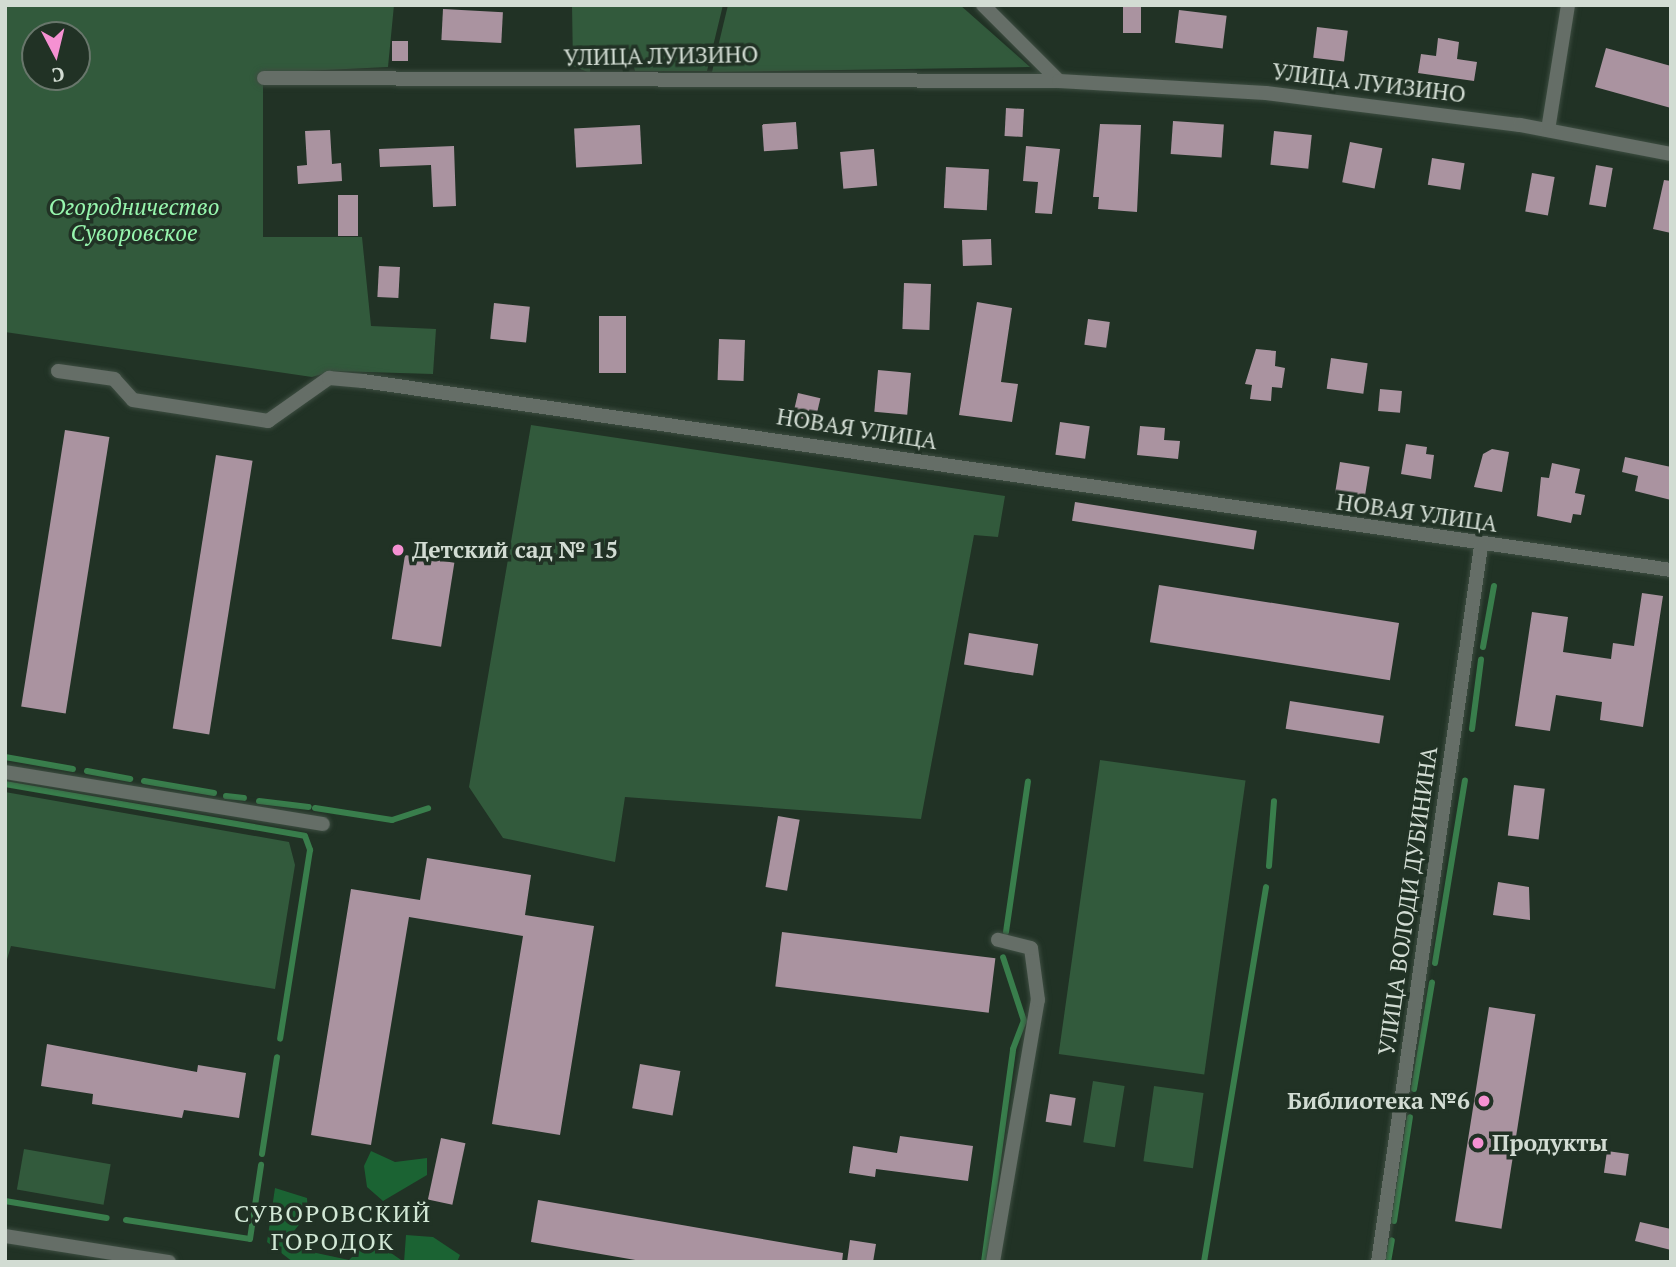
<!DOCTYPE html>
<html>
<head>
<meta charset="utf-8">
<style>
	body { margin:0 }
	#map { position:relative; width:1676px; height:1267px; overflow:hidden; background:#213225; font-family:"PT Serif",serif }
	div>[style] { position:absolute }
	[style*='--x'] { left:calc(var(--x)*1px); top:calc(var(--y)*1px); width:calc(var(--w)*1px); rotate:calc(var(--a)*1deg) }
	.green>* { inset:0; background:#325a3c; transform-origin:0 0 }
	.forest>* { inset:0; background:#1b6333 }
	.stream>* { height:6px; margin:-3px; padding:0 3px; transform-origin:3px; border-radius:3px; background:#397e4c }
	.building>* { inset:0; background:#aa93a0; transform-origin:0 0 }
	.roads { filter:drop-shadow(0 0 2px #3d4d41) drop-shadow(0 0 2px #3d4d41) }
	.street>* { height:14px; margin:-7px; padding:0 7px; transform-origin:7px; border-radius:7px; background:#656e67 }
	.dots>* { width:19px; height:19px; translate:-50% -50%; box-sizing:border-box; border:4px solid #213225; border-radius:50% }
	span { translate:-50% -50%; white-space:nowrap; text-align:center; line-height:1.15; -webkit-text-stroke:7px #213225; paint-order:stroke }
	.street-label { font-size:23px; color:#d2dcd3 }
	.park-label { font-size:23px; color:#97f6ae; font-style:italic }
	.poi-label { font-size:23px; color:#d2dcd3; font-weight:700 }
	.left { translate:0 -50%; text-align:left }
	.right { translate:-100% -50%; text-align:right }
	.neighbourhood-label { font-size:24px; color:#d2e8d6; letter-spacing:2px }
	.frame { position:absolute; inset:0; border:7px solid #d2dcd3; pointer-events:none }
	.north { position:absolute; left:21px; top:21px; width:70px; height:70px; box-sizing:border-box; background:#213225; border:2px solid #68766b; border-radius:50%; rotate:173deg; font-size:19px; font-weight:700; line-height:28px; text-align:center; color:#d2dcd3 }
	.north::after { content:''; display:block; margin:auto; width:24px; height:32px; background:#f591d2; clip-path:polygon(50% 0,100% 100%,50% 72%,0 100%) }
</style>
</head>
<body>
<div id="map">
	<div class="green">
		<i style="clip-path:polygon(evenodd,5px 5px,394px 5px,388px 67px,263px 73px,263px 237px,362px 237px,371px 326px,436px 329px,433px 374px,333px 371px,312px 377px,5px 332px,5px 5px,35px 35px,77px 35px,77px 77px,35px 77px,35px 35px)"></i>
		<i style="clip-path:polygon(572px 5px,723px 5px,707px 71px,635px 71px,629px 49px,591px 59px,590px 73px,573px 66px)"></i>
		<i style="clip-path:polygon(728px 5px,960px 5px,1030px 67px,712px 72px)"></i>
		<i style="clip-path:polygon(531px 425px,1005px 496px,998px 537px,974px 535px,921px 819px,625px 797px,615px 862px,503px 838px,469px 787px)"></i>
		<i style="left:1100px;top:760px;width:147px;height:297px;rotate:8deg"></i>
		<i style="clip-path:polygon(5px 792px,289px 842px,295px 865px,275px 989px,11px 946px,5px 966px)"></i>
		<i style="left:1093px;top:1081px;width:32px;height:62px;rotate:9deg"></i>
		<i style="left:1154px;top:1086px;width:50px;height:76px;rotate:8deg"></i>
		<i style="left:24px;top:1149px;width:88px;height:41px;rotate:10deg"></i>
	</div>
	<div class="forest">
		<i style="clip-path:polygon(371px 1151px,395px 1162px,427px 1158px,427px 1175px,383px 1201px,367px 1187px,364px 1166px)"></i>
		<i style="clip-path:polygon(275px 1188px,307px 1198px,308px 1213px,291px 1235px,293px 1248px,349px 1260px,363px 1246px,378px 1244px,404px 1262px,406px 1235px,433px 1237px,460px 1255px,457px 1262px,293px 1262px,267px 1242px)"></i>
	</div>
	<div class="stream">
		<i style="--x:1483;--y:647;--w:62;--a:-79.8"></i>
		<i style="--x:1472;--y:729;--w:70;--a:-82.6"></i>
		<i style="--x:5;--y:757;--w:69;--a:10"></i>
		<i style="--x:87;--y:771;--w:44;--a:10.5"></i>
		<i style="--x:144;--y:781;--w:71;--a:9.7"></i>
		<i style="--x:5;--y:784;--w:304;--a:9.8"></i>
		<i style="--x:305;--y:836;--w:15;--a:70"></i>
		<i style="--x:310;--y:850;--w:191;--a:99"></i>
		<i style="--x:226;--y:796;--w:18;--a:6"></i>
		<i style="--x:259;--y:801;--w:50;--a:6.8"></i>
		<i style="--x:315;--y:808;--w:78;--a:8.9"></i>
		<i style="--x:392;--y:820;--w:38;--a:-18"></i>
		<i style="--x:1269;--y:866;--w:65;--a:-85.6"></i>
		<i style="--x:1006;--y:932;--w:152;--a:-81.7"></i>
		<i style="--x:1435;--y:963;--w:185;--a:-80.7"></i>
		<i style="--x:1414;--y:1089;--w:108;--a:-80.4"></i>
		<i style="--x:262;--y:1154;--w:98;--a:-81.2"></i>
		<i style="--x:5;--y:1201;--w:103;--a:9.5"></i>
		<i style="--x:126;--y:1220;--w:125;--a:8.7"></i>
		<i style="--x:250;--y:1239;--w:75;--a:-81.5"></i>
		<i style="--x:1394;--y:1221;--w:105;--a:-81.3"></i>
		<i style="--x:984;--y:1262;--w:215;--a:-82.2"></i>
		<i style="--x:1013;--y:1049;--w:30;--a:-69"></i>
		<i style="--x:1024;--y:1021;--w:67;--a:-108.2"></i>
		<i style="--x:1204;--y:1262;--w:380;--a:-80.6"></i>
		<i style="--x:1388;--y:1262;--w:22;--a:-80"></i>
	</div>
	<div class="building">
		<i style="left:1123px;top:5px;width:18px;height:28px"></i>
		<i style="left:443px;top:9px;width:60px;height:31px;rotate:3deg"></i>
		<i style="left:1179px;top:10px;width:48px;height:33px;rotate:7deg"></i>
		<i style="left:1317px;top:27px;width:31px;height:31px;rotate:7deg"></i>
		<i style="clip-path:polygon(1438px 38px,1459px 42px,1457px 59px,1477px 62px,1474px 81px,1418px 73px,1421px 54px,1436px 56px)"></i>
		<i style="left:392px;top:41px;width:16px;height:20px"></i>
		<i style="clip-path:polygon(1606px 48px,1671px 66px,1671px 108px,1595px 87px)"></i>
		<i style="left:1006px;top:108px;width:18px;height:28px;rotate:3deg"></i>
		<i style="left:1173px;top:121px;width:51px;height:33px;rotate:4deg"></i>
		<i style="left:796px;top:122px;width:27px;height:34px;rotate:86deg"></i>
		<i style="clip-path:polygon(1100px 124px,1141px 125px,1137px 212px,1098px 209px,1099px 197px,1093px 197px)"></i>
		<i style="left:640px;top:125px;width:39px;height:66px;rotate:87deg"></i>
		<i style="clip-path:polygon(330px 130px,332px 164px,341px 163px,342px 181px,298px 184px,297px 166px,307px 165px,305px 131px)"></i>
		<i style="left:1274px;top:131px;width:38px;height:34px;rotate:6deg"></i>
		<i style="left:1350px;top:142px;width:33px;height:41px;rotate:11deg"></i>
		<i style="clip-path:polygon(454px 146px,456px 206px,433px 207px,431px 165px,380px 167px,379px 149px)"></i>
		<i style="clip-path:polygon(1026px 146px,1060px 149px,1052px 214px,1035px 213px,1038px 182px,1023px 181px)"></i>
		<i style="left:874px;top:149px;width:37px;height:34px;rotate:85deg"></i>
		<i style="left:1432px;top:158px;width:33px;height:27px;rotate:9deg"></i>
		<i style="left:1596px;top:165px;width:17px;height:40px;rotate:10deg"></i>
		<i style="left:946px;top:167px;width:43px;height:41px;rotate:3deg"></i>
		<i style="left:1532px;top:173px;width:23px;height:39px;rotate:10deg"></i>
		<i style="clip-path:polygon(1664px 180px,1671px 181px,1671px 233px,1653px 229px)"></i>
		<i style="left:338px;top:195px;width:20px;height:41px"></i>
		<i style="left:991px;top:239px;width:26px;height:29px;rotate:88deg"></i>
		<i style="left:379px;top:266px;width:21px;height:31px;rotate:3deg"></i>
		<i style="left:904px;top:283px;width:27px;height:46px;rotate:2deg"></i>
		<i style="clip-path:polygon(977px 302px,1012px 308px,1001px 382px,1018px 384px,1012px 422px,959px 415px)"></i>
		<i style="left:494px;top:303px;width:36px;height:36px;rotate:6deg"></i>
		<i style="left:599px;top:316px;width:27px;height:57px"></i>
		<i style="left:1088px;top:319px;width:22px;height:26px;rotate:8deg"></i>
		<i style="left:719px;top:339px;width:26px;height:41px;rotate:2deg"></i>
		<i style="clip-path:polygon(1256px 349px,1276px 351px,1275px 366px,1285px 368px,1282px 388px,1272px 387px,1271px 401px,1250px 399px,1252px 385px,1245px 384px)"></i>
		<i style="left:1331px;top:358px;width:37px;height:31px;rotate:8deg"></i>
		<i style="left:878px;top:370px;width:33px;height:42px;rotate:5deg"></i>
		<i style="left:1380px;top:389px;width:22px;height:22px;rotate:5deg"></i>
		<i style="left:798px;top:393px;width:23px;height:24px;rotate:13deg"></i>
		<i style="left:1060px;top:422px;width:30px;height:33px;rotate:8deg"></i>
		<i style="clip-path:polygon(1140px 426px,1165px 428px,1164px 440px,1180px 441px,1178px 459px,1137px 455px)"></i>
		<i style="left:65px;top:430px;width:45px;height:280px;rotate:9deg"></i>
		<i style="clip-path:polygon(1406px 444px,1427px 447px,1426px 454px,1434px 455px,1431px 479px,1401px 474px)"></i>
		<i style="clip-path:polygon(1492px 449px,1509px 452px,1502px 492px,1474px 487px,1483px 454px)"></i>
		<i style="left:216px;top:455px;width:37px;height:277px;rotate:9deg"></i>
		<i style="clip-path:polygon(1625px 457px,1671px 467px,1671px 500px,1635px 491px,1638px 476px,1622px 472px)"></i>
		<i style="left:1340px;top:462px;width:30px;height:32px;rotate:9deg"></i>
		<i style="clip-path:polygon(1552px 463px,1580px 469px,1575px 493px,1585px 495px,1581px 515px,1573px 514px,1571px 523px,1537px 516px,1541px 477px,1549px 478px)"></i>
		<i style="left:1075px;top:502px;width:184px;height:19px;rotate:9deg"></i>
		<i style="left:405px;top:555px;width:50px;height:85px;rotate:9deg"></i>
		<i style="left:1159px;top:585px;width:243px;height:58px;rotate:9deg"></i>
		<i style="clip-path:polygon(1642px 593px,1663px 596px,1643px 727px,1600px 720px,1602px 702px,1556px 695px,1550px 731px,1515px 726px,1532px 612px,1568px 617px,1563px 652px,1611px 659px,1613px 643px,1634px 646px)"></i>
		<i style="left:969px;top:633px;width:70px;height:32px;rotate:9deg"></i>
		<i style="left:1290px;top:701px;width:95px;height:28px;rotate:9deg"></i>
		<i style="left:1514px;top:785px;width:31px;height:51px;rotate:7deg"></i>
		<i style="left:778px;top:816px;width:22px;height:72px;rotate:10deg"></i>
		<i style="clip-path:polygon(427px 858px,531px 875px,525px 915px,594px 926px,560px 1135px,492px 1124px,523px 936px,409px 917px,371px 1145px,311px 1135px,351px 889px,420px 900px)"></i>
		<i style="clip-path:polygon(1498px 882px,1529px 887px,1530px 920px,1493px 915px)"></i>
		<i style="left:782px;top:932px;width:215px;height:55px;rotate:7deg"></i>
		<i style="left:1489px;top:1007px;width:47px;height:217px;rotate:9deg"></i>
		<i style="clip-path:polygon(47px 1044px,197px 1072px,198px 1065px,246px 1073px,239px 1118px,184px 1110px,182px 1118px,92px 1104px,93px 1094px,41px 1086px)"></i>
		<i style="left:640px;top:1064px;width:41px;height:45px;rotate:10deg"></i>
		<i style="left:1050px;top:1094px;width:26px;height:28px;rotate:9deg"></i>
		<i style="clip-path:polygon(900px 1136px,973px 1146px,968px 1181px,876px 1169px,875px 1177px,849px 1173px,853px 1146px,897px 1153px)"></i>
		<i style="left:441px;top:1138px;width:25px;height:63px;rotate:12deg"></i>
		<i style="left:1607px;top:1151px;width:22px;height:22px;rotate:8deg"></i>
		<i style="clip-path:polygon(538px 1200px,843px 1253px,842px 1262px,647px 1262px,531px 1242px)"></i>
		<i style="clip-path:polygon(1640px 1222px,1671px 1229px,1671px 1250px,1635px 1241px)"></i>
		<i style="clip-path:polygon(850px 1240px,876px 1244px,873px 1262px,847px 1262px)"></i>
	</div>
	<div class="roads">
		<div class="street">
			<i style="--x:983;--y:5;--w:107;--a:45"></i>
			<i style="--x:264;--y:78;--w:795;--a:0.22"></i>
			<i style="--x:1059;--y:81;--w:207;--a:3.3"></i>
			<i style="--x:1266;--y:93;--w:256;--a:7.2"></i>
			<i style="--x:1520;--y:125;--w:154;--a:10.9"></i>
			<i style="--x:1548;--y:130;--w:127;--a:-80.9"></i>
			<i style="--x:58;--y:371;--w:57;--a:8.1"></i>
			<i style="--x:114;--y:379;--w:28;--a:48"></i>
			<i style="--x:133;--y:400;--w:137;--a:8.8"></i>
			<i style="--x:268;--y:421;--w:75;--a:-35.2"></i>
			<i style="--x:329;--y:378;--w:34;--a:5"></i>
			<i style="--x:363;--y:381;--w:1322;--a:8.22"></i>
			<i style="--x:5;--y:772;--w:322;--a:9.3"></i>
			<i style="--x:5;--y:1236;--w:166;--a:9"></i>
			<i style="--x:993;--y:1262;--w:266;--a:-80.3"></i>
			<i style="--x:1038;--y:1000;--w:52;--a:-97.7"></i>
			<i style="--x:1031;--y:948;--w:34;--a:-166"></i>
			<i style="--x:1378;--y:1262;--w:723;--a:-81.81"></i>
		</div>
	</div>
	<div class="dots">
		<i style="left:398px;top:550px;background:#f591d2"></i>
		<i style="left:1484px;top:1101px;background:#f591d2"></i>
		<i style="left:1478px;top:1143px;background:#f591d2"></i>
	</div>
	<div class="street-label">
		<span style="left:661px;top:56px;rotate:-1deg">УЛИЦА ЛУИЗИНО</span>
		<span style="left:1369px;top:83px;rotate:7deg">УЛИЦА ЛУИЗИНО</span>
		<span style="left:857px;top:429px;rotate:9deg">НОВАЯ УЛИЦА</span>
		<span style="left:1417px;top:513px;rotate:8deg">НОВАЯ УЛИЦА</span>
		<span style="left:1408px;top:901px;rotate:-82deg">УЛИЦА ВОЛОДИ ДУБИНИНА</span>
	</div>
	<div class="park-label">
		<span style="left:134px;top:220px">Огородничество<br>Суворовское</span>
	</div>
	<div class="poi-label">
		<span class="left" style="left:412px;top:550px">Детский сад № 15</span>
		<span class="right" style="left:1470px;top:1101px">Библиотека №6</span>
		<span class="left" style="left:1492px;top:1143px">Продукты</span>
	</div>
	<div class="neighbourhood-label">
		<span style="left:333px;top:1228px">СУВОРОВСКИЙ<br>ГОРОДОК</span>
	</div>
	<div class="frame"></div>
	<div class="north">С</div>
</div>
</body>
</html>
